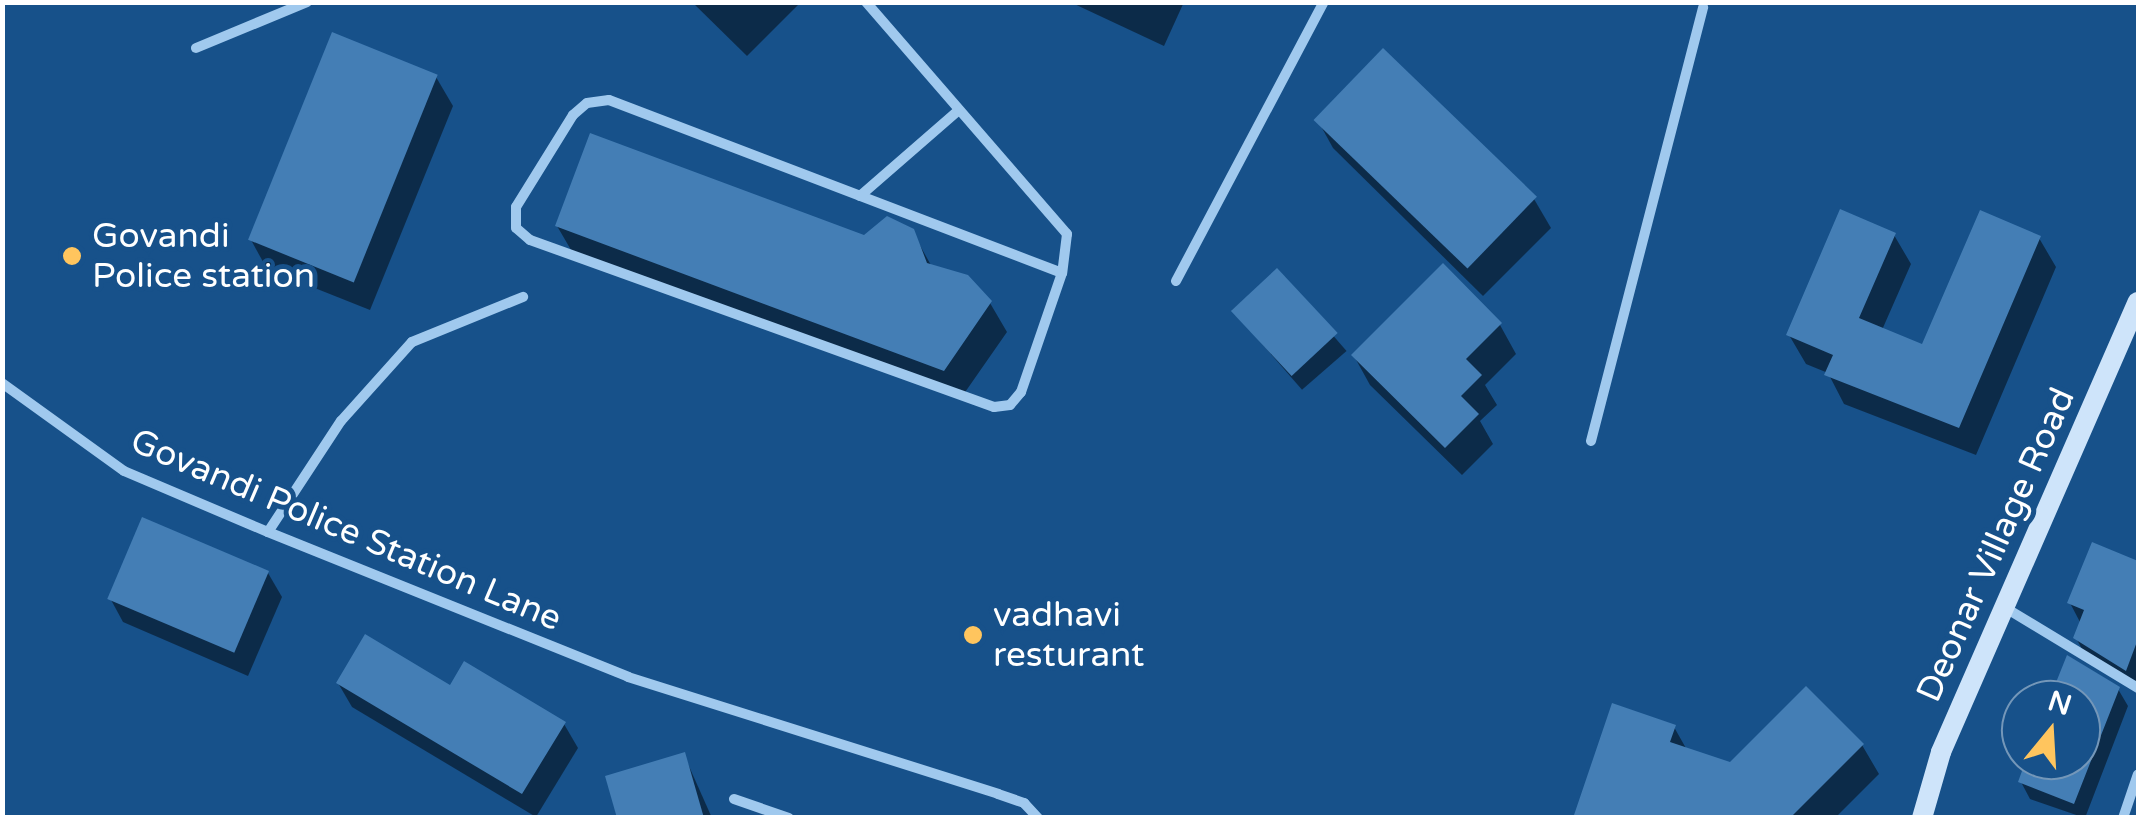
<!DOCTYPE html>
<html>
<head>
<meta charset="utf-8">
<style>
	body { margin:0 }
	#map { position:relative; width:2141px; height:820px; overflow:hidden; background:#17518a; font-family:"Varela Round",sans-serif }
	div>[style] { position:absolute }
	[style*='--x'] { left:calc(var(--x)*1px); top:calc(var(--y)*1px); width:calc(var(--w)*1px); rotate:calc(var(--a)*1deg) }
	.shadow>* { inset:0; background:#0007; transform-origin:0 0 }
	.building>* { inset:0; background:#447eb5; transform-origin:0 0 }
	.street>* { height:10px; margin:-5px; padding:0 5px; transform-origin:5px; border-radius:5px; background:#a0c9ee }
	.secondary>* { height:20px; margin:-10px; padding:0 10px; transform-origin:10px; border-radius:10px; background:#cee4fa }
	.dots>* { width:28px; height:28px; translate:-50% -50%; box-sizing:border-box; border:5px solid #17518a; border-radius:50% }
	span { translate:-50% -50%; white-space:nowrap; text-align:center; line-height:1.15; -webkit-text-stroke:10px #17518a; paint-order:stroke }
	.poi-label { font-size:35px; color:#fff }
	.left { translate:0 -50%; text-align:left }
	.street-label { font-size:35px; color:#fff }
	.frame { position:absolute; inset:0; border:5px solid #fff; pointer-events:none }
	.north { position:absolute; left:2001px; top:680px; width:100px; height:100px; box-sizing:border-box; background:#17518a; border:2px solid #7497b9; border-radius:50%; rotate:18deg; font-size:28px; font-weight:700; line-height:40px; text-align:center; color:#fff }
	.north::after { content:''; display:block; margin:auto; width:35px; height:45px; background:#ffc55e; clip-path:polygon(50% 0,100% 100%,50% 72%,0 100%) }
</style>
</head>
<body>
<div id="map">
	<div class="shadow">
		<i style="clip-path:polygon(692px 2px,801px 2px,747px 56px)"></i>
		<i style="clip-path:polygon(1070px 2px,1184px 2px,1164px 46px)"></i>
		<i style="clip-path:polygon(436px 77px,453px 106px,370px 310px,267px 269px,251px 240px)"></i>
		<i style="clip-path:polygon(1317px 119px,1534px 199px,1551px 228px,1483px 296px,1333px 148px)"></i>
		<i style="clip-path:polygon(557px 226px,865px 238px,912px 231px,932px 267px,990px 303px,1007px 332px,961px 398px,574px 255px)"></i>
		<i style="clip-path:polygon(1894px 235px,1911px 264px,1882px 330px,1923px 348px,2039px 238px,2056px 267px,1976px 455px,1844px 404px,1828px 373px,1806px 364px,1789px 335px)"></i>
		<i style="left:1277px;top:271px;width:106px;height:59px;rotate:49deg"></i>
		<i style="clip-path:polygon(1500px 325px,1516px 354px,1485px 385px,1497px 405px,1480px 421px,1493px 444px,1462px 475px,1370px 385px,1354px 356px)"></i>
		<i style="clip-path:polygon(2093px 545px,2138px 564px,2138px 691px,2088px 660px,2076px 638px,2081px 624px,2070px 603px)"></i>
		<i style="clip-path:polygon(268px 573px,282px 597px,248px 676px,123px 622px,110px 598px)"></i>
		<i style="clip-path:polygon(338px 683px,450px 688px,564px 724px,578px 748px,536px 817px,352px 707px)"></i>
		<i style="clip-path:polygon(2118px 689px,2128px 706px,2085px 818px,2030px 799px,2021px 782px,2029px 760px,2081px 760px,2081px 700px,2052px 700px)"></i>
		<i style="clip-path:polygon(1674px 727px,1687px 750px,1730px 764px,1862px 745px,1879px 774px,1835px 818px,1576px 818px)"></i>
		<i style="clip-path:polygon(684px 755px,712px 818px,620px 818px)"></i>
	</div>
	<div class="building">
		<i style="left:332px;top:32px;width:114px;height:224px;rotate:22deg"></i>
		<i style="left:1383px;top:48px;width:214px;height:100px;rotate:44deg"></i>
		<i style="clip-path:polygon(590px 133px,864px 235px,887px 216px,914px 229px,927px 263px,968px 275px,992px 301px,944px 371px,555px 226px)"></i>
		<i style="clip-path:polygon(1840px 209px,1896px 233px,1859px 318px,1922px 344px,1980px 210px,2041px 236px,1959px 428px,1824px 375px,1833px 355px,1786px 335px)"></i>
		<i style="clip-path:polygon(1443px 263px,1502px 323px,1466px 359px,1482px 375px,1461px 396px,1479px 414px,1445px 448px,1351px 355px)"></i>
		<i style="left:1277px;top:268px;width:89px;height:63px;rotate:47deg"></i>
		<i style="left:142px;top:517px;width:138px;height:89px;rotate:23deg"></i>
		<i style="clip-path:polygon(2092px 542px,2138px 561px,2138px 639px,2126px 671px,2073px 638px,2084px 610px,2067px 603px)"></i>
		<i style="clip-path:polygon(365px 634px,450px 685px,464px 661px,566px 722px,522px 794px,336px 683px)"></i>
		<i style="clip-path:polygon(2067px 655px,2120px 687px,2074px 804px,2018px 782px,2026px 760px,2081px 760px,2081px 700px,2049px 700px)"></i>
		<i style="clip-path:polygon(1806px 686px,1864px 744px,1790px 818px,1573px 818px,1612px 703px,1676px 725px,1670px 742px,1730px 762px)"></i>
		<i style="clip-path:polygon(685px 752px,704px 818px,617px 818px,605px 776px)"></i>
	</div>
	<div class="street">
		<i style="--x:866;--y:2;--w:307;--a:49.1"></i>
		<i style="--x:1067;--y:234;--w:39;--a:97"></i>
		<i style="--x:1062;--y:273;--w:126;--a:109"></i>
		<i style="--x:1021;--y:392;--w:17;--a:130"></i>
		<i style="--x:1010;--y:405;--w:16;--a:173"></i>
		<i style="--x:994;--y:407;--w:493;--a:-160.2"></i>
		<i style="--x:530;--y:240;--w:18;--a:-139"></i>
		<i style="--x:516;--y:228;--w:21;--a:-90"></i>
		<i style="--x:516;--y:207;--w:108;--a:-58.2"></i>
		<i style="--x:573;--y:115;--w:18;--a:-41"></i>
		<i style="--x:587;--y:103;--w:22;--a:-8"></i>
		<i style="--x:609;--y:100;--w:485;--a:20.9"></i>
		<i style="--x:196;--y:48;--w:120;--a:-22.5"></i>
		<i style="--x:860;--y:196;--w:131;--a:-41"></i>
		<i style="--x:1176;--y:281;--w:316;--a:-62.1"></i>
		<i style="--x:2;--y:383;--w:150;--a:35.8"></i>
		<i style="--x:124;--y:471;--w:156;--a:23"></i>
		<i style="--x:268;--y:532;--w:388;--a:21.9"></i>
		<i style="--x:628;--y:677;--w:388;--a:17.5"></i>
		<i style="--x:998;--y:794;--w:28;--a:19"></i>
		<i style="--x:1024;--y:803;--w:21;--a:47"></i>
		<i style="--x:1591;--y:441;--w:448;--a:-75.5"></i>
		<i style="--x:268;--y:532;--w:133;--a:-56.7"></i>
		<i style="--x:341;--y:421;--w:106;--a:-48.1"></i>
		<i style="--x:412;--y:342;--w:120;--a:-22.1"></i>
		<i style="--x:2004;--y:607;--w:157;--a:31.2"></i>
		<i style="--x:734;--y:799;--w:58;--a:19.1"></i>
		<i style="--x:2123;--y:818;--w:46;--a:-71.2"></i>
	</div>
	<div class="secondary">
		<i style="--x:1922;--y:818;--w:69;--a:-73.9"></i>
		<i style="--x:1941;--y:752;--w:491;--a:-66.4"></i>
	</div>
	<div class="dots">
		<i style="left:72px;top:256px;background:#ffc55e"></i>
		<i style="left:973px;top:635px;background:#ffc55e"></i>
	</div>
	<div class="poi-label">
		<span class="left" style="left:92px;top:256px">Govandi<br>Police station</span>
		<span class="left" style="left:993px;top:635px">vadhavi<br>resturant</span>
	</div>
	<div class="street-label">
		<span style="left:346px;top:530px;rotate:23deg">Govandi Police Station Lane</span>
		<span style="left:1996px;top:545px;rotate:-66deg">Deonar Village Road</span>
	</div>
	<div class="frame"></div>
	<div class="north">N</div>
</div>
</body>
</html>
